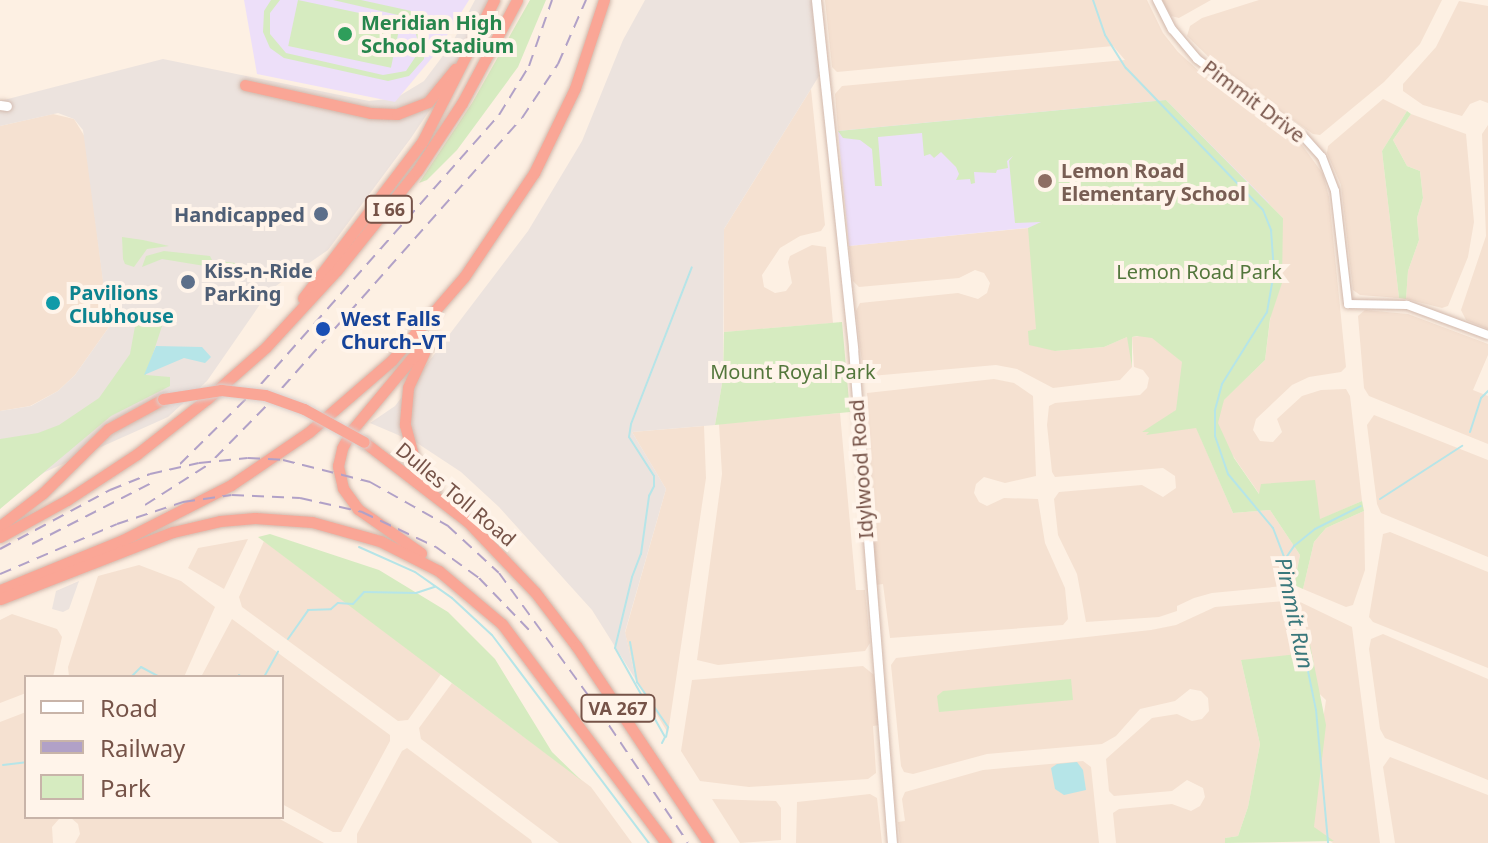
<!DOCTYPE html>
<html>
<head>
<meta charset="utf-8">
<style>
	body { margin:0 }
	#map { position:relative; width:1488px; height:843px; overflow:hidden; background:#fdf0e3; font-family:"Noto Sans",sans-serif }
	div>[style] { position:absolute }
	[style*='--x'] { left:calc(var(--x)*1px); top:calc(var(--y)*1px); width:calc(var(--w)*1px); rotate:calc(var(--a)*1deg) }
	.residential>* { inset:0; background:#f5e1d1 }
	.industrial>* { inset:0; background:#ece3de }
	.education>* { inset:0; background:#eddff9 }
	.green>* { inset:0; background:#d6ebc0; transform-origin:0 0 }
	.water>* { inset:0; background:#b6e5e8 }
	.stream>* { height:2px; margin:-1px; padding:0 1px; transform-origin:1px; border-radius:1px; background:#b6e5e8 }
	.roads { filter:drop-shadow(0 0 2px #d1b8ac) drop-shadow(0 0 2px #d1b8ac) }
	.tertiary>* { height:8px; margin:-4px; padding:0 4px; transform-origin:4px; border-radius:4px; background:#fff }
	.secondary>* { height:9px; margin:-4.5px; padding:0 4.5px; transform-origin:4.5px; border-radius:4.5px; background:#fff }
	.motorway>* { height:11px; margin:-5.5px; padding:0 5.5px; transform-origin:5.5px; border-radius:5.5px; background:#faa696 }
	.rail>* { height:2px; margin-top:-1px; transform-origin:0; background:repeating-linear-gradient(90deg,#b1a1c7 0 12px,transparent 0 20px) }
	.bridges { filter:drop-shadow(0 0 2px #d9cfcc) drop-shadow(0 0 2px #d9cfcc) }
	.motorway-bridge>* { height:11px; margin:-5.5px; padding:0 5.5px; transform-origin:5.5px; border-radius:5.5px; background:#faa696 }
	.dots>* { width:22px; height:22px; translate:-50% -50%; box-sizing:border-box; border:4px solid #fff4ea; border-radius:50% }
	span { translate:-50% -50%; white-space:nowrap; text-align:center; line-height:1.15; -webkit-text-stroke:8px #fff4ea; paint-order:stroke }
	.shield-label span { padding:2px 6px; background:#fff4ea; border:2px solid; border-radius:6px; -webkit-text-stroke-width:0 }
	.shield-label { font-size:18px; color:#765348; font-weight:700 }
	.leisure-label { font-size:20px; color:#27864d; font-weight:700 }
	.left { translate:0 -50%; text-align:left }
	.street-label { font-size:20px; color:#765348 }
	.education-label { font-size:20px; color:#785e54; font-weight:700 }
	.service-label { font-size:20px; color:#4e5e75; font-weight:700 }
	.right { translate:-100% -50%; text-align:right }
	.park-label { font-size:20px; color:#53773c }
	.culture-label { font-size:20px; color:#0d838f; font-weight:700 }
	.transit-label { font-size:20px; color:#164399; font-weight:700 }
	.water-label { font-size:22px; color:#3a787c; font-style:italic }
	.legend { position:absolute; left:24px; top:675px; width:260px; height:144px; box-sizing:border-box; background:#fff4ea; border:2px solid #c8b4a9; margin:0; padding:10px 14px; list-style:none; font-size:24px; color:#765348 }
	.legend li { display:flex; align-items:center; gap:16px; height:40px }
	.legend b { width:40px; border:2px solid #c8b4a9 }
</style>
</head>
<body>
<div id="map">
	<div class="residential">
		<i style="clip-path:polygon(825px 0,1147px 0,1163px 33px,1178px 52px,1199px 71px,1302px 145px,1323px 174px,1329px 197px,1346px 367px,1341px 372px,1309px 377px,1292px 385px,1256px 419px,1253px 430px,1260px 441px,1273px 442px,1282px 432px,1277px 419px,1302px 396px,1321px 390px,1346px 389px,1350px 396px,1362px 501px,1319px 520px,1260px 495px,1206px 417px,1265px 360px,1283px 218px,1166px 100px,838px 131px,835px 94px,842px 86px,1125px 60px,1113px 46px,837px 72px,832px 67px)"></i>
		<i style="clip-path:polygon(1162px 0,1211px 0,1179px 18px,1171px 16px)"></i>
		<i style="clip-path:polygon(1259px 0,1442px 0,1420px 44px,1384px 82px,1320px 135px,1313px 134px,1223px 71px,1187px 36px,1190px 26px,1202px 18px)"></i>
		<i style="clip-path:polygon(1459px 1px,1488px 6px,1488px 103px,1480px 100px,1470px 104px,1462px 116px,1423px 105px,1403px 91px,1403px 84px,1436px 47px)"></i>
		<i style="clip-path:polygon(811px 89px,825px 225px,821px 231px,800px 236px,780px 248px,762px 275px,764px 287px,775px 293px,786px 291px,792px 283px,788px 262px,790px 256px,812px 245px,826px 247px,833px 323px,724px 332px,724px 229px)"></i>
		<i style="clip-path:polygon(1383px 99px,1407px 111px,1382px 151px,1399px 298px,1360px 295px,1353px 290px,1341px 185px,1327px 153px,1328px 146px)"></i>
		<i style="clip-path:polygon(53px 114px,74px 119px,85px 137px,109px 327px,75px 375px,58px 391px,30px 406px,0 411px,0 126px)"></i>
		<i style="clip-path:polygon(1411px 114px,1466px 134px,1474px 222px,1468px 257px,1448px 306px,1442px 308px,1406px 299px,1408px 271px,1419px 240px,1417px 218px,1423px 198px,1420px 171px,1407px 166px,1393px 140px)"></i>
		<i style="clip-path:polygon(1488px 125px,1488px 329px,1466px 320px,1461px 310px,1486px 236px,1482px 134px)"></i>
		<i style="clip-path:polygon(1029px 228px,1055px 351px,1104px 347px,1129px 336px,1132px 367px,1120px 380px,1053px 388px,1017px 369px,996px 365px,871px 376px,863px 372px,856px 311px,860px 303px,958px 293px,978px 299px,987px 293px,990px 283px,984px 273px,975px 270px,959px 278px,859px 287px,853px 281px,849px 246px)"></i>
		<i style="clip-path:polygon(1365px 310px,1408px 314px,1488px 344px,1488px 355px,1473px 390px,1488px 396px,1488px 444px,1369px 396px,1364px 388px,1358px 316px)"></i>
		<i style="clip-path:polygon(1156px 334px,1183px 363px,1177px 410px,1144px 432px,1196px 427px,1233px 513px,1270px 510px,1300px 555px,1294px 585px,1212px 593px,1194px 598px,1177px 606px,1177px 611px,1159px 617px,1086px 622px,1077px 574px,1058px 535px,1054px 499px,1059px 492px,1142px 485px,1163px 497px,1176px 488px,1175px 476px,1163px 468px,1055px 477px,1052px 472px,1047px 425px,1049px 406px,1055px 403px,1140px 395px,1147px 388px,1149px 378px,1143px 370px,1134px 367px,1132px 337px)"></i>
		<i style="clip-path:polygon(994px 379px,1014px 383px,1033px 396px,1036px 476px,1005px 483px,984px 477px,976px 484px,974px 493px,979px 502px,987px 506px,1004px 498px,1038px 499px,1045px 543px,1065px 588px,1068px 619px,1063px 625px,890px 638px,883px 584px,875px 585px,864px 457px,870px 456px,867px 393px)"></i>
		<i style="clip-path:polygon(840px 413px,856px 590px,865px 590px,870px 643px,865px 651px,718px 665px,697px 660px,722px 474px,719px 424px)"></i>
		<i style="clip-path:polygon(1374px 415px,1488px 460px,1488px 557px,1381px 513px,1377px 504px,1367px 425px)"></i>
		<i style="clip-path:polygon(704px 426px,706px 478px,668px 733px,636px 680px,625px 633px,666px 489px,632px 432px)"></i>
		<i style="clip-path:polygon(1364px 511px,1365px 570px,1353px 605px,1346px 607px,1303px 589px,1314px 542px,1326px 528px)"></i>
		<i style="clip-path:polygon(1390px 532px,1488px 572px,1488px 668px,1373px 622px,1369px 617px,1383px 534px)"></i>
		<i style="clip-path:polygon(248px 539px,224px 589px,188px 568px,198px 548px)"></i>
		<i style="clip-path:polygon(264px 541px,441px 674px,408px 720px,398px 721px,242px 607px,239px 597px)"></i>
		<i style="clip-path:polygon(139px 565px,181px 581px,215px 607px,184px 677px,69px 677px,68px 667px,98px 576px)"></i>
		<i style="clip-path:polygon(1296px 600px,1352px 627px,1380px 843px,1333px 843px,1295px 815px,1318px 753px,1326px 700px,1306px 681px,1241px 660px,1260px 744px,1248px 807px,1238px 836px,1225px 838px,1225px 843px,1116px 843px,1113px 813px,1119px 809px,1172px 804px,1191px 811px,1200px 806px,1205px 797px,1203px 788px,1187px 780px,1172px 791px,1114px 796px,1109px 791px,1106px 759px,1152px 718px,1177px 714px,1192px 721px,1202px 719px,1209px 711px,1208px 698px,1201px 691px,1190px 689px,1175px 701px,1140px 709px,1116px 736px,1102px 744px,987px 754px,913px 774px,904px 772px,901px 766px,891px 665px,896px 658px,1151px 630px,1176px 625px,1215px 607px)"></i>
		<i style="clip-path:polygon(12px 614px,57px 629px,62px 637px,53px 677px,26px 677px,26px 693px,0 703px,0 620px)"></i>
		<i style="clip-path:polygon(232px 619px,390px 735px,390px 741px,341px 832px,333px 832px,282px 804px,282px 677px,201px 677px)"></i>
		<i style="clip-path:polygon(1383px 634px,1488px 679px,1488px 780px,1385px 738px,1380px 729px,1369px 649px,1371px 639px)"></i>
		<i style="clip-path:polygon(863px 666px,874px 675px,880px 725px,873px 726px,876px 773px,868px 779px,749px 787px,700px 781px,681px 751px,692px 680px)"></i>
		<i style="clip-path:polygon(452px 683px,591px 787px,632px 843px,559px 843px,421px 739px,419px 728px)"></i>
		<i style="clip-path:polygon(26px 712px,26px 817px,276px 817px,324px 843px,75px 843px,80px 834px,78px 824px,71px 818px,59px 819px,52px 827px,53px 843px,0 843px,0 722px)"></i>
		<i style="clip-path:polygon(407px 748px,531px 840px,532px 843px,357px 843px,357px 834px,402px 751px)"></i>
		<i style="clip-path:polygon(1390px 757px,1488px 795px,1488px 843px,1395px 843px,1383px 767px)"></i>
		<i style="clip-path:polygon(1083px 761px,1091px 767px,1099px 843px,900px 843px,898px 822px,905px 821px,902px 799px,905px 792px,983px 770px)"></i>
		<i style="clip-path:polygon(870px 794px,877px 798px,882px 843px,796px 843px,797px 802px)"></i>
		<i style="clip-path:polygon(712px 799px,776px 801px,781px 808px,781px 840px,740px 843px)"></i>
	</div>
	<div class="industrial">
		<i style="clip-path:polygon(475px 0,497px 0,472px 47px,411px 138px,328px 250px,270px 290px,207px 381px,168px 417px,45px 472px,0 503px,0 411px,31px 406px,58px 391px,75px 375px,109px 327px,83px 130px,74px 119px,58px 113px,0 126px,0 101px,163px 59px,369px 101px,396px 98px,424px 81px,451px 45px)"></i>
		<i style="clip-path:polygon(645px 0,812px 0,819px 76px,724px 229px,723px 378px,715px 425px,632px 432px,666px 489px,625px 632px,636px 680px,592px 610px,499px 507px,461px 472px,417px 443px,370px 423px,395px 406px,528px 231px,582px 141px,623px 40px)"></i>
		<i style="clip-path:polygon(79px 581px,69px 609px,63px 612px,52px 609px,56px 591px)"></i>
	</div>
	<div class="education">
		<i style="clip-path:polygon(244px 0,469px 0,436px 53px,395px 102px,257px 74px)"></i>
		<i style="clip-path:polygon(1166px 100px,1269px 203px,849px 246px,838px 131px)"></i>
	</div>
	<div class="green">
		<i style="clip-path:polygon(271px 0,280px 0,270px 13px,270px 34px,286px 53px,383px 75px,406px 71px,420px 50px,414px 26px,398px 15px,333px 0,361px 0,425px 14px,424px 20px,417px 20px,425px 36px,424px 59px,409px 76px,388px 81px,284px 58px,270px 48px,263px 32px,264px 11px)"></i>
		<i style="left:298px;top:0;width:105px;height:47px;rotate:12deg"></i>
		<i style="clip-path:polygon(530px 0,546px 0,518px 67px,457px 150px,427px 180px,419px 183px,472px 103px)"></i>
		<i style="clip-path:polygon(1166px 100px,1283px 218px,1282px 283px,1270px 319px,1265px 360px,1224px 400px,1218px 423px,1234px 458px,1259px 494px,1261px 484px,1315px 480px,1320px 519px,1362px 501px,1364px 511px,1326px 528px,1314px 542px,1303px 589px,1294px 585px,1300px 555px,1270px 510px,1233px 513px,1196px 428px,1146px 435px,1149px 432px,1142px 432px,1176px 410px,1182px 362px,1152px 338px,1137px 336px,1132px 337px,1132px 367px,1127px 337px,1104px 347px,1055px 351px,1029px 345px,1028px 331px,1036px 329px,1028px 228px,1041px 222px,1015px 223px,1009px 161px,1013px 156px,1007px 161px,1008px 168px,997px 170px,996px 173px,974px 172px,975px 183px,971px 184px,970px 179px,956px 180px,959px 174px,956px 167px,941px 152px,934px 158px,930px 154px,924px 156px,922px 133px,878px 137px,882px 186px,875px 186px,872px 149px,860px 140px,843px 138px,838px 131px)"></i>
		<i style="clip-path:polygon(1407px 111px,1411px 114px,1393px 140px,1407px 166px,1420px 171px,1423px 198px,1417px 218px,1419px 240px,1408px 271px,1406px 299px,1399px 298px,1382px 151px)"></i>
		<i style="clip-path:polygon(122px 237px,143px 240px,169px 246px,147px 249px,134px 267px,125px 264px,123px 259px)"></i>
		<i style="clip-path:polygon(164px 251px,210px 256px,212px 260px,235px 263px,236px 267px,217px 268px,162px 259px,142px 267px,146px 256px)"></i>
		<i style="clip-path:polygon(146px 312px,160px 315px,164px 320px,146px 375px,170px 377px,170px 386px,111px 416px,0 509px,0 439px,38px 433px,59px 425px,99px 398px,130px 354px,137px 315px)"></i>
		<i style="clip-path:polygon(842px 322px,850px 412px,715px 425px,723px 378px,724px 332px)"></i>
		<i style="clip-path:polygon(270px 534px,379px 570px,448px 612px,495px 659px,552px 752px,582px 781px,258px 537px)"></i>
		<i style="clip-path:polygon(1308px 634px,1326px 725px,1314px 827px,1334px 841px,1225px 843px,1225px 838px,1238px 836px,1248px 807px,1260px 744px,1241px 660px,1298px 654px)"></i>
		<i style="clip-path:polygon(1071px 679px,1073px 700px,939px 712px,937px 696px,943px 691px)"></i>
	</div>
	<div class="water">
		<i style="clip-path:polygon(156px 346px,202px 347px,211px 357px,205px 363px,184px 358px,144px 375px)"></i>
		<i style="clip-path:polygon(1077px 762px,1083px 770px,1086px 790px,1064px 795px,1055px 789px,1051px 768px,1057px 764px)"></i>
	</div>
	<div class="stream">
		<i style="--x:1093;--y:0;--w:37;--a:71"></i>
		<i style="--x:1105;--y:35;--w:39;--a:58"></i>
		<i style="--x:1126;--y:68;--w:197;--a:46"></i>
		<i style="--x:1263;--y:210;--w:22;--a:68"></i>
		<i style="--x:1271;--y:230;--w:42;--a:85.9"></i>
		<i style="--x:1274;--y:272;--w:41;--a:99.9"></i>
		<i style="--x:1267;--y:312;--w:85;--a:122"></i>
		<i style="--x:1222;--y:384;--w:28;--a:105"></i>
		<i style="--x:1215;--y:411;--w:25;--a:90"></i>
		<i style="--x:1215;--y:436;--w:40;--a:71.1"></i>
		<i style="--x:1228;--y:474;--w:70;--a:50.2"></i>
		<i style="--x:1273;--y:528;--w:33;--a:69"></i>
		<i style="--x:1285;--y:559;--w:154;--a:78.4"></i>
		<i style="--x:1316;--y:710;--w:134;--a:84.8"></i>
		<i style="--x:1470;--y:432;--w:36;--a:-72"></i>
		<i style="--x:1481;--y:398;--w:10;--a:-45"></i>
		<i style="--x:1380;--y:499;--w:98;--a:-32.9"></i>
		<i style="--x:359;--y:547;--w:61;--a:24.1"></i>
		<i style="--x:415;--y:572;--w:45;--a:35.1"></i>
		<i style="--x:452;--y:598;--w:54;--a:42.8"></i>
		<i style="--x:492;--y:635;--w:261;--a:53"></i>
		<i style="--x:1285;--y:559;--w:16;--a:-55"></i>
		<i style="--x:1294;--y:546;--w:27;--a:-39"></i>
		<i style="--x:1315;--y:529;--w:51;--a:-26.6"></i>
		<i style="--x:288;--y:639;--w:35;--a:-55"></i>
		<i style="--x:308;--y:610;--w:23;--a:-2"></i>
		<i style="--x:331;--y:609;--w:9;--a:-41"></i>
		<i style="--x:338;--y:603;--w:15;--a:4"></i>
		<i style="--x:353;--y:604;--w:16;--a:-47"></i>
		<i style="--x:364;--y:592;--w:52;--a:1.1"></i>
		<i style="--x:416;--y:593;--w:20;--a:-18"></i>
		<i style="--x:630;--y:642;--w:41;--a:80.1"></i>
		<i style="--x:637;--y:682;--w:55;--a:55.4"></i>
		<i style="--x:668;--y:727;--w:10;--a:101"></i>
		<i style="--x:239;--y:675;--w:4;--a:34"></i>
		<i style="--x:131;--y:677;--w:14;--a:-45"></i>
		<i style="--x:141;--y:667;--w:21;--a:28"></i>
		<i style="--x:264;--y:677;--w:29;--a:-61"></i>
		<i style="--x:662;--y:743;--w:7;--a:-63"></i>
		<i style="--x:665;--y:737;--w:102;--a:-119.3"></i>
		<i style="--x:615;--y:648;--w:73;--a:-76.5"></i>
		<i style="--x:632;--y:577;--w:25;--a:-69"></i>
		<i style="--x:641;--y:554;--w:59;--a:-82.1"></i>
		<i style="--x:649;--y:496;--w:11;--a:-63"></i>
		<i style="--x:654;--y:486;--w:10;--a:-90"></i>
		<i style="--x:654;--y:476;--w:46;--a:-122.7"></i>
		<i style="--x:629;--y:437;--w:13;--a:-81"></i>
		<i style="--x:631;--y:424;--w:168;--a:-68.8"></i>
		<i style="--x:3;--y:765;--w:23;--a:-7"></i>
	</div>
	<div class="roads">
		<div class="tertiary">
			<i style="--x:1157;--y:0;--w:33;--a:63"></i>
			<i style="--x:1172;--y:29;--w:39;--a:50"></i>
			<i style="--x:1197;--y:59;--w:131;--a:36"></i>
			<i style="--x:1303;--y:136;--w:28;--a:48"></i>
			<i style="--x:1322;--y:157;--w:36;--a:69"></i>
			<i style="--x:1335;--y:191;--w:114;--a:83.4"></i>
			<i style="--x:1348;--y:304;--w:59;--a:1"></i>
			<i style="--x:1407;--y:305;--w:86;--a:20.3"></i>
		</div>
		<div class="secondary">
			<i style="--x:816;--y:0;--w:350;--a:83.9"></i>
			<i style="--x:853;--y:348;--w:497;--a:85.5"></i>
			<i style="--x:0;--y:105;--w:7;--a:8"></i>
		</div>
		<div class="motorway">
			<i style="--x:245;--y:85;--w:128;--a:12.6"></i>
			<i style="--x:370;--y:113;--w:27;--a:2"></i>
			<i style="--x:397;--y:114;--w:33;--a:-21"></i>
			<i style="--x:428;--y:102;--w:43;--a:-50.7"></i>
			<i style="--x:303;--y:298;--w:196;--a:-52.7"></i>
			<i style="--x:422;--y:142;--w:159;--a:-63.1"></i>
			<i style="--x:424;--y:353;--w:38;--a:115"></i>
			<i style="--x:408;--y:388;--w:37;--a:95"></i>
			<i style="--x:405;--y:425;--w:34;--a:75"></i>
			<i style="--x:414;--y:458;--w:36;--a:53"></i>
			<i style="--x:364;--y:442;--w:131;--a:37.6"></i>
			<i style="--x:468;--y:522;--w:97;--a:46.3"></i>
			<i style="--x:535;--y:592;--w:69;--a:52.6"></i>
			<i style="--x:577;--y:647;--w:236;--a:56.2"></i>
			<i style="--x:0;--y:526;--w:54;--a:-37.5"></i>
			<i style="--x:43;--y:493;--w:91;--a:-44.6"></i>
			<i style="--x:108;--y:429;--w:63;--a:-28.6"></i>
			<i style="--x:0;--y:537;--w:77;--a:-28.9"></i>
			<i style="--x:67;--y:500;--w:84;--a:-33.3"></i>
			<i style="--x:137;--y:454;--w:89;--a:-38.2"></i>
			<i style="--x:207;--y:399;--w:79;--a:-41.4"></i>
			<i style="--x:266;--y:347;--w:105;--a:-47.3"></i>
			<i style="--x:337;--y:270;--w:127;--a:-51.1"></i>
			<i style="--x:417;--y:171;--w:82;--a:-56.5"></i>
			<i style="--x:462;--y:103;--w:117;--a:-61.9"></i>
			<i style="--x:421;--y:553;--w:77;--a:-145.1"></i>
			<i style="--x:358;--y:509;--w:26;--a:-126"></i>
			<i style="--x:343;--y:488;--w:23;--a:-103"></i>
			<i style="--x:338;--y:466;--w:18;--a:-77"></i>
			<i style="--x:342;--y:448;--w:21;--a:-61"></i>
			<i style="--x:352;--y:430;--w:92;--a:-50.3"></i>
			<i style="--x:411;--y:359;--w:32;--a:-41"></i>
			<i style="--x:0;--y:590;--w:133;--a:-22.1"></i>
			<i style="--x:123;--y:540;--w:121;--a:-27"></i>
			<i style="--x:231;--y:485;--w:94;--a:-34.2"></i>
			<i style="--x:309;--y:432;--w:110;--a:-40.9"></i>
			<i style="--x:392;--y:360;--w:110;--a:-49.1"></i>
			<i style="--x:464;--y:277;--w:125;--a:-56.1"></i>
			<i style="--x:534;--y:173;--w:94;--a:-64.2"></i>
			<i style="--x:575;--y:88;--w:93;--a:-71.8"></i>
			<i style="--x:0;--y:599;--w:186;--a:-21.2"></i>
			<i style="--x:173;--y:532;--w:48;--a:-13.2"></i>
			<i style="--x:220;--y:521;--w:35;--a:-5"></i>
			<i style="--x:255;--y:518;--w:57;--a:4"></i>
			<i style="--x:312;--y:522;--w:71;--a:15.6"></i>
			<i style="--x:380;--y:541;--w:66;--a:27"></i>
			<i style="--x:439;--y:571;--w:82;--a:40.1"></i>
			<i style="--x:502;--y:624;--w:274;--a:53.2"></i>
		</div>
	</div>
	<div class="rail">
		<i style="--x:261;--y:384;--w:359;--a:-48.5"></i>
		<i style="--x:499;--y:115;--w:57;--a:-58.5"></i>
		<i style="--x:529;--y:66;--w:70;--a:-70.8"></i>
		<i style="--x:282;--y:388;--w:361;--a:-48.4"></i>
		<i style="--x:522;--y:118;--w:65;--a:-56.3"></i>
		<i style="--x:558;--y:64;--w:70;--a:-66.4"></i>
		<i style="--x:215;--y:458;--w:80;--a:-45.5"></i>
		<i style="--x:180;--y:464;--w:100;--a:-44.6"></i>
		<i style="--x:145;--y:505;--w:76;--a:-32.6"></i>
		<i style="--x:32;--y:544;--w:136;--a:-27.1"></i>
		<i style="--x:0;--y:549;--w:125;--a:-28.2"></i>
		<i style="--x:110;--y:490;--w:43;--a:-21.8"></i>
		<i style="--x:150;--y:474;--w:50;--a:-12.7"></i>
		<i style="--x:199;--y:463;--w:49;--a:-5.8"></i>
		<i style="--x:248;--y:458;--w:35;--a:3"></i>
		<i style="--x:283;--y:460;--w:90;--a:14.2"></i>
		<i style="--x:370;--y:482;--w:90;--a:29.4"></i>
		<i style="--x:448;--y:526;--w:69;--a:42.7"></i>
		<i style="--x:499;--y:573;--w:168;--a:53.9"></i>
		<i style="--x:598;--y:709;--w:161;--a:56.1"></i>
		<i style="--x:0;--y:574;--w:127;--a:-23.1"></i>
		<i style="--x:117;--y:524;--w:70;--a:-18.4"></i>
		<i style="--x:183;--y:502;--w:49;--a:-8.1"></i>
		<i style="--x:232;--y:495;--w:68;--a:2.5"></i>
		<i style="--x:300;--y:498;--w:64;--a:12.7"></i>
		<i style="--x:362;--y:512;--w:82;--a:25.3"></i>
		<i style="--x:436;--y:547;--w:53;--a:35.8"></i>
		<i style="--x:479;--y:578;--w:76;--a:46.1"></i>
	</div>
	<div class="bridges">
		<div class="motorway-bridge">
			<i style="--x:163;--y:399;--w:59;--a:-8.8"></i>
			<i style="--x:221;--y:390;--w:44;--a:6.5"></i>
			<i style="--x:265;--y:395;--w:41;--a:19.7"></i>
			<i style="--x:304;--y:409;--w:68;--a:28.8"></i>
		</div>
	</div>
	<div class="dots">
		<i style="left:345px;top:34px;background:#2e9e5b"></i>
		<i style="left:1045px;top:181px;background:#8d6e63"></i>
		<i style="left:321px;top:214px;background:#5c6f8a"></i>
		<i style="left:188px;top:282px;background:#5c6f8a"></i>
		<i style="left:53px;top:303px;background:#0f9aa8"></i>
		<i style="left:323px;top:329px;background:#1a4fb4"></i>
	</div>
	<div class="shield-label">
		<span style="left:389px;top:209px">I 66</span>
		<span style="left:618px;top:708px">VA 267</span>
	</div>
	<div class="leisure-label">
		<span class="left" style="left:361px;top:34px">Meridian High<br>School Stadium</span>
	</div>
	<div class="street-label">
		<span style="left:1254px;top:101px;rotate:37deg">Pimmit Drive</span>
		<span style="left:861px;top:469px;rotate:-94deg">Idylwood Road</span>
		<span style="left:456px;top:494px;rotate:40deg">Dulles Toll Road</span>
	</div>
	<div class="education-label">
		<span class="left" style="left:1061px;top:182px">Lemon Road<br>Elementary School</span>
	</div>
	<div class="service-label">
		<span class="right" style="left:305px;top:214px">Handicapped</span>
		<span class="left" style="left:204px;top:282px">Kiss-n-Ride<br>Parking</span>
	</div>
	<div class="park-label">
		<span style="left:1199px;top:271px">Lemon Road Park</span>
		<span style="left:793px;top:371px">Mount Royal Park</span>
	</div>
	<div class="culture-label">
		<span class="left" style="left:69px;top:304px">Pavilions<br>Clubhouse</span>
	</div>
	<div class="transit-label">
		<span class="left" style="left:341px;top:330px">West Falls<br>Church–VT</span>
	</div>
	<div class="water-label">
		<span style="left:1295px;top:613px;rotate:78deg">Pimmit Run</span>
	</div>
	<ul class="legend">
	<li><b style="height:10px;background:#fff"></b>Road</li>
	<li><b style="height:10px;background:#b1a1c7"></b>Railway</li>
	<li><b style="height:22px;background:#d6ebc0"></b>Park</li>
	</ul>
</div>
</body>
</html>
